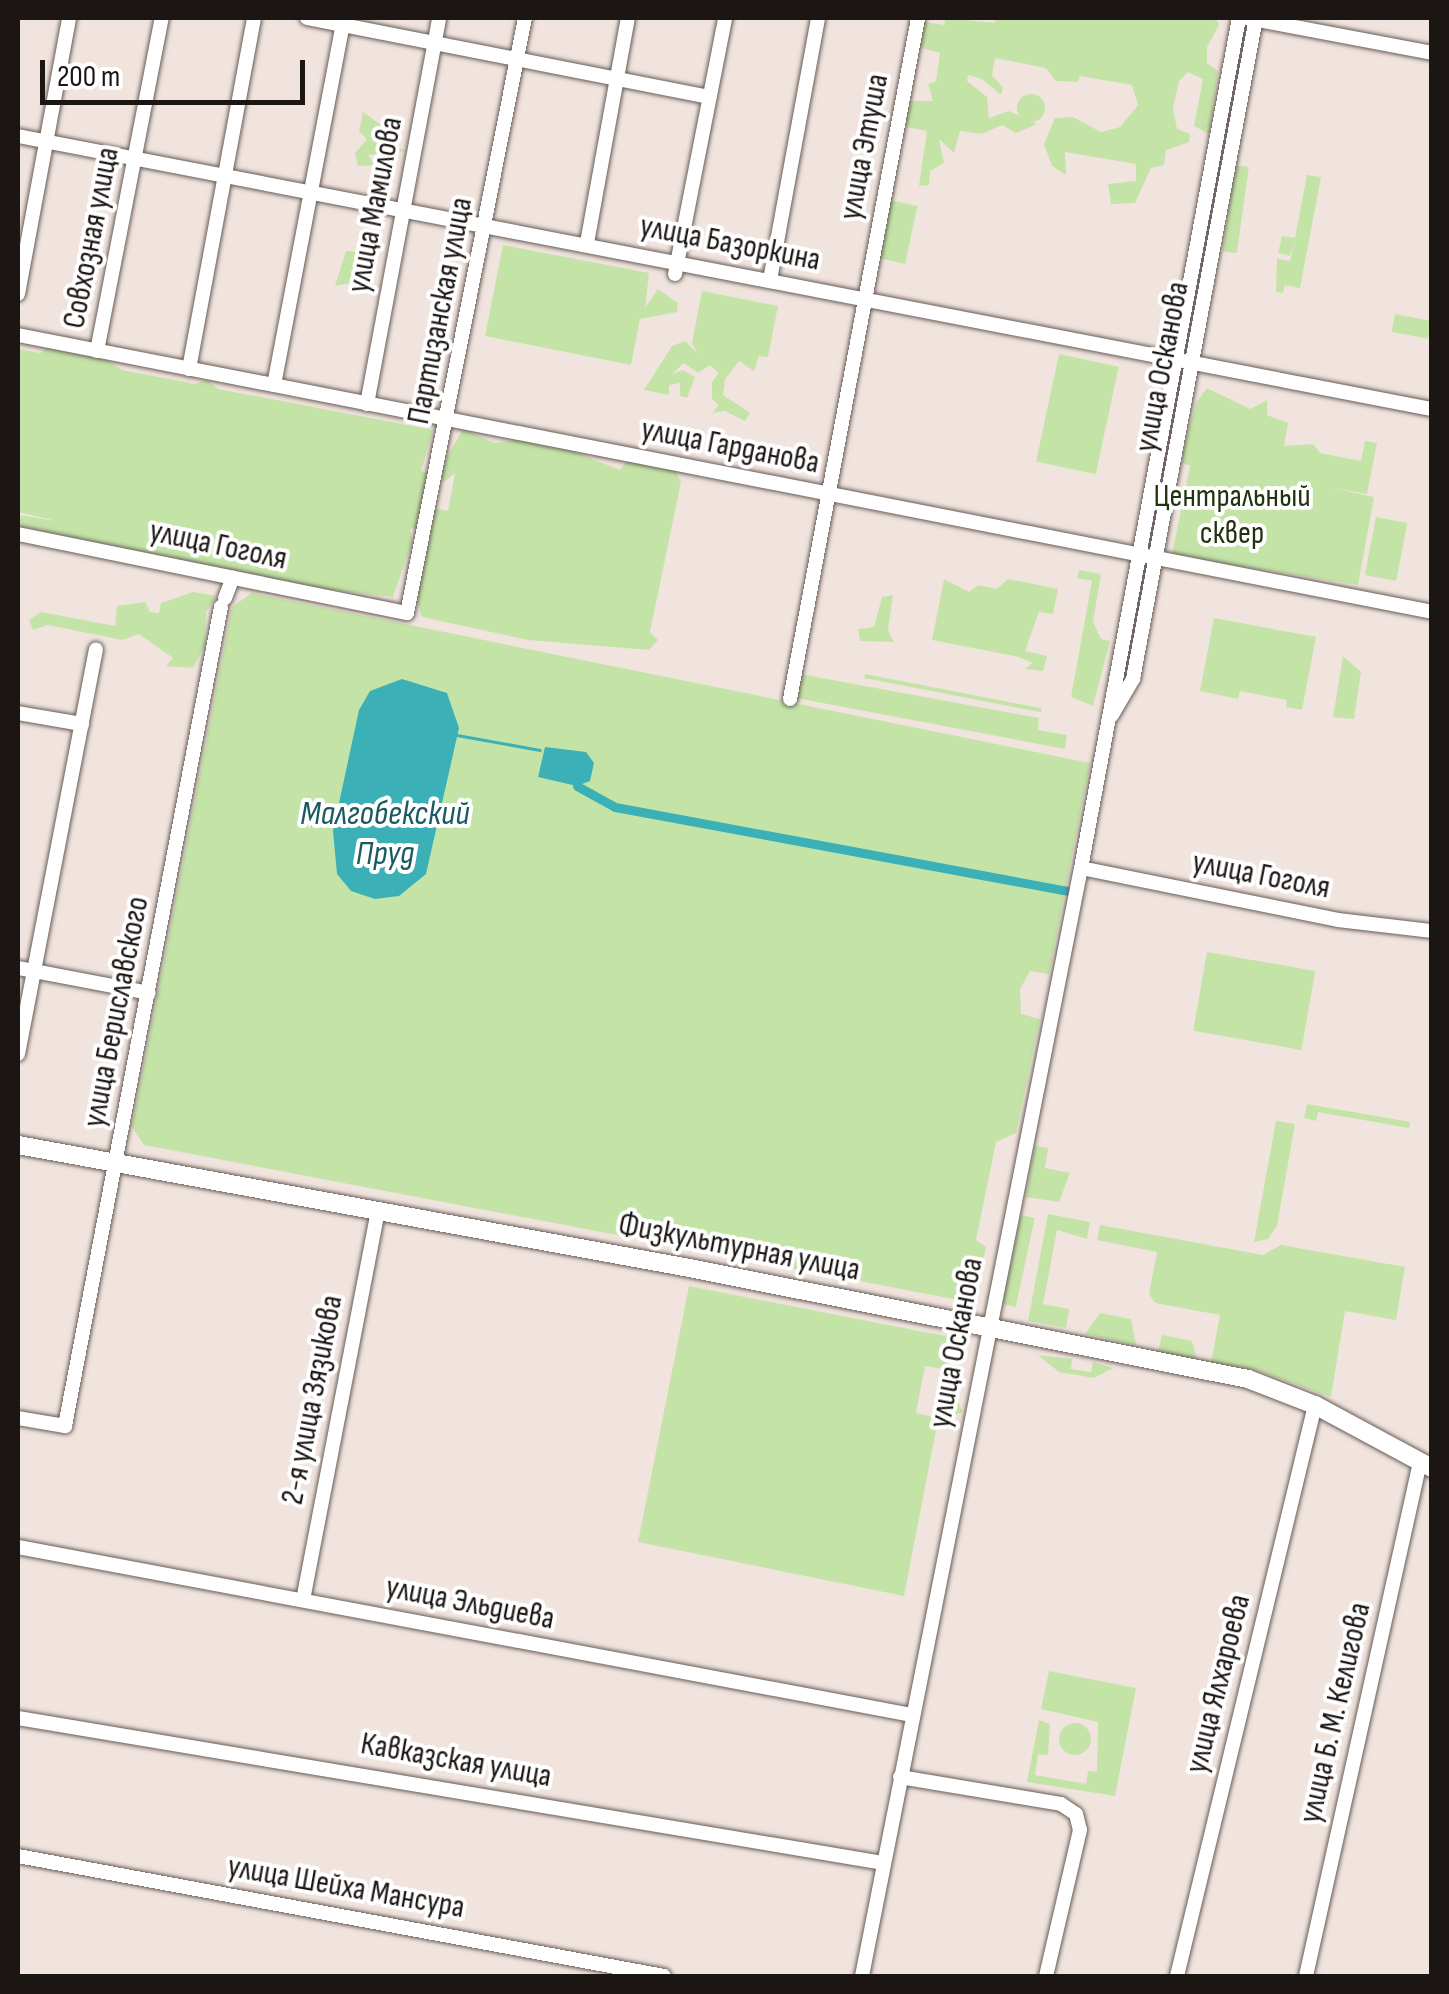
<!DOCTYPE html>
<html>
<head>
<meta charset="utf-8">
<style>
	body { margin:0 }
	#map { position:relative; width:1449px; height:1994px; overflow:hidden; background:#f1e4de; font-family:"Sofia Sans Condensed",sans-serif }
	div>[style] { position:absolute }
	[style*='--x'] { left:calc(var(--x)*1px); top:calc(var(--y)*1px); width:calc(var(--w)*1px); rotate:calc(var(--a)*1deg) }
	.green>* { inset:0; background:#c4e4a7; transform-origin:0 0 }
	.round { border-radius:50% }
	.water>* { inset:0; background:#3cb0b7 }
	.stream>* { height:2.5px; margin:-1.25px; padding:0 1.25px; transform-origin:1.25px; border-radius:1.25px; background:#3cb0b7 }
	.canal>* { height:9px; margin:-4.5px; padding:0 4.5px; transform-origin:4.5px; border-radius:4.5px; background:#3cb0b7 }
	.roads { filter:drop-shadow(0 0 2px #675c57) drop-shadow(0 0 2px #675c57) }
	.minor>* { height:14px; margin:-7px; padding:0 7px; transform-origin:7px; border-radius:7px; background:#fff }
	.major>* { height:18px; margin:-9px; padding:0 9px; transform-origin:9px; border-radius:9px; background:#fff }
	span { translate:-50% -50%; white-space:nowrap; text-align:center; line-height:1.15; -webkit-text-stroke:8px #fff; paint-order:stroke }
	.street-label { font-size:32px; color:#1b1614 }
	.park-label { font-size:32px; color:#21320e }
	.water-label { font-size:35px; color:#1b5a5e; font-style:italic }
	.frame { position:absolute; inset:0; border:20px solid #1b1614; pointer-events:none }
	.scale { position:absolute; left:40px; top:60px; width:265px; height:45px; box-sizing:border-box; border:5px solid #1b1614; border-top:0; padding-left:12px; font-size:30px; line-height:35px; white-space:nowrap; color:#1b1614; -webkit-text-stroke:8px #fff; paint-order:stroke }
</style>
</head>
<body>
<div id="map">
	<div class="green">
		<i style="clip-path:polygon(946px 18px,995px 23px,996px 18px,1215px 18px,1219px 25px,1207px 47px,1207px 63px,1218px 71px,1209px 134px,1194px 126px,1203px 79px,1188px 72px,1179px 81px,1173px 108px,1177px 129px,1190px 134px,1189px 142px,1166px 150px,1164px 165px,1151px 168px,1135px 203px,1111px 204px,1108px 184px,1136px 181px,1136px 164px,1065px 152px,1066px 175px,1052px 166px,1044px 144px,1055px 118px,1073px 117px,1101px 132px,1120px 127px,1138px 105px,1132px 85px,1080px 76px,1078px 82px,1056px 81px,1046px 68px,995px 58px,992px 75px,1003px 88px,1001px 95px,982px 79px,968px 75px,967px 81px,987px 97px,989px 118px,1009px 111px,1037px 124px,1016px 133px,1002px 125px,982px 134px,960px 131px,954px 153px,939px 139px,944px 163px,930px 171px,929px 185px,919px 186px,927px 131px,906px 127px,907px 112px,912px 101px,933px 101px,928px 84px,936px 81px,940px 53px,915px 46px,925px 22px,944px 25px)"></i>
		<i class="round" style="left:1017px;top:94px;width:28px;height:28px"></i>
		<i style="clip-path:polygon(363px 112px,384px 127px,391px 145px,406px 151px,368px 155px,374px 165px,358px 166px,355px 153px,367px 139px,359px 132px)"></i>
		<i style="left:1235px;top:165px;width:14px;height:87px;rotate:8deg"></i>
		<i style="clip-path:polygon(1307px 175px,1321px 177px,1300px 288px,1285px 285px,1283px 293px,1276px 292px,1277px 259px,1290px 261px,1295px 240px,1290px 256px,1278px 253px,1282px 236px,1295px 238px)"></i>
		<i style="left:889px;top:200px;width:29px;height:59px;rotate:12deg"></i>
		<i style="clip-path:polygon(503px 245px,649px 273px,645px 308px,658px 289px,678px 303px,677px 312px,640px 319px,631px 365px,485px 336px)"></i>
		<i style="clip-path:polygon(346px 251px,358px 252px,360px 280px,372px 279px,374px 288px,362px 289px,360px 281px,335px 286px)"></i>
		<i style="clip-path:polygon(702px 291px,778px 306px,768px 357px,759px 356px,754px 371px,739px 361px,725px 379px,723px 395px,750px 413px,745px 421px,725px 411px,712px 413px,719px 405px,712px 399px,712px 382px,719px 373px,710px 365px,698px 373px,684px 363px,672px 374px,683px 370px,695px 377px,687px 398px,680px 396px,680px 383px,669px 385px,669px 395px,644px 390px,672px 346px,685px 341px,698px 354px,692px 343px)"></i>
		<i style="left:1395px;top:314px;width:37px;height:18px;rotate:11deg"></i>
		<i style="clip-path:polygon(48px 347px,100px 356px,122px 370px,195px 384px,207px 380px,218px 389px,433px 430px,421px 471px,434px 474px,423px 527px,410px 529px,412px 542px,393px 597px,316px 588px,18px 526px,18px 515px,57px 521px,18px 512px,18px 349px,40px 353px)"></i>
		<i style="left:1059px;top:354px;width:61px;height:110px;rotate:12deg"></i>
		<i style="clip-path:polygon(1207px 388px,1250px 409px,1267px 400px,1267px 415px,1288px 423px,1284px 446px,1313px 444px,1320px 453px,1361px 461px,1365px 441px,1377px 443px,1367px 494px,1333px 488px,1374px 497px,1358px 585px,1172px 555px,1190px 465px,1183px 464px,1183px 454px,1196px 403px)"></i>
		<i style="clip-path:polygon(463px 429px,495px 443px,521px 439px,564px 448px,620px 470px,627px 460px,675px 469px,681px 482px,650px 632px,658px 640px,649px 650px,528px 640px,422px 617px,416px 599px,422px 561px,434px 508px,448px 511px,455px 473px,444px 482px,439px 472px)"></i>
		<i style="left:1376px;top:517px;width:32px;height:59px;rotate:11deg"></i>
		<i style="clip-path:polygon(1079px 570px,1101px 574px,1093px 622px,1101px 639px,1110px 641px,1093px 706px,1071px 697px,1092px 581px,1077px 578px)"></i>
		<i style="clip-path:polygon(944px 579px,969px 592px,978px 585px,997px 589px,1008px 579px,1058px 589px,1053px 614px,1039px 612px,1025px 651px,1047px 656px,1043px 671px,1025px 669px,1033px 663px,1019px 657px,932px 640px)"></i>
		<i style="clip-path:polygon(193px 592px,217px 596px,206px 612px,205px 646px,193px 668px,166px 666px,173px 658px,139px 634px,122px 640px,48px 625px,33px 630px,29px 620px,41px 612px,115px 626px,117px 606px,145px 602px,150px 612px,159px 613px,161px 603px)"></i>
		<i style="clip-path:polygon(252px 593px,1090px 763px,1049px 974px,1030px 971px,1020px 989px,1021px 1014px,1040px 1019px,1016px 1133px,996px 1142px,976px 1240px,986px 1247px,976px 1293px,964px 1301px,144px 1145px,132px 1127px,232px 607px)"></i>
		<i style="clip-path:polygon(893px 595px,888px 630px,894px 642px,860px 641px,858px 629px,874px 627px,882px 597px)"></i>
		<i style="clip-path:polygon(1214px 618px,1316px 637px,1302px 710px,1286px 707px,1287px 700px,1240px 691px,1238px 699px,1200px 691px)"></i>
		<i style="clip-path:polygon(1343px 656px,1361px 672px,1354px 719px,1333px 717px)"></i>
		<i style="clip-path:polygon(800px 674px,1039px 718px,1038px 730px,1067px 735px,1065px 749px,796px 698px)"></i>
		<i style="left:865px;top:674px;width:180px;height:4px;rotate:11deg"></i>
		<i style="left:1207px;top:952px;width:110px;height:80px;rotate:10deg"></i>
		<i style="clip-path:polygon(1307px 1104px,1410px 1122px,1409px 1128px,1318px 1112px,1316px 1121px,1304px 1118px)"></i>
		<i style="clip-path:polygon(1276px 1121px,1295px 1124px,1277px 1226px,1268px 1239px,1254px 1242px)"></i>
		<i style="clip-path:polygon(1035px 1146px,1048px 1148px,1045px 1168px,1070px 1173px,1059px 1202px,1026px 1197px)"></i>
		<i style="clip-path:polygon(1048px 1214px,1090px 1222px,1087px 1239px,1057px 1230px,1043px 1304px,1069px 1309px,1066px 1328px,1028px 1321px)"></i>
		<i style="left:1021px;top:1215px;width:14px;height:91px;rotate:12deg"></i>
		<i style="clip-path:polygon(1100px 1225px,1263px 1255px,1281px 1245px,1405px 1267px,1396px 1320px,1345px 1311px,1331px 1397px,1256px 1370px,1211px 1363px,1220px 1315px,1155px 1303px,1149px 1294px,1157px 1252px,1097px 1240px)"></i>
		<i style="clip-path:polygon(689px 1286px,955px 1338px,949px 1370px,925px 1366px,916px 1413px,935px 1417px,943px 1401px,955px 1396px,963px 1412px,938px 1420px,904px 1596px,638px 1542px)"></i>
		<i style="clip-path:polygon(1100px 1313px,1131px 1319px,1136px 1345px,1085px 1334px)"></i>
		<i style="clip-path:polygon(1162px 1335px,1192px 1341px,1197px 1360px,1158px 1353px)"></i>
		<i style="clip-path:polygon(1038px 1355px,1072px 1359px,1071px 1369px,1091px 1372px,1093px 1362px,1113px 1368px,1094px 1378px,1059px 1372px)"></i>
		<i style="clip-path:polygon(1049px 1671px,1136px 1688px,1115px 1796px,1027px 1782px,1039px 1720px,1050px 1724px,1048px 1755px,1038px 1754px,1035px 1775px,1086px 1784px,1088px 1771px,1097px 1772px,1098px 1722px,1041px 1709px)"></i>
		<i class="round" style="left:1059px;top:1723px;width:32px;height:32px"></i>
	</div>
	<div class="water">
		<i style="clip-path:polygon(402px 679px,447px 693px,459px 728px,426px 874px,399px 896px,375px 899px,351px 891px,337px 874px,333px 831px,359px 710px,370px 691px)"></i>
		<i style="clip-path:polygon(545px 747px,586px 752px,594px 763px,590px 781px,577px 786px,538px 777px)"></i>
	</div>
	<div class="stream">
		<i style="--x:457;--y:735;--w:84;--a:10.2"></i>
	</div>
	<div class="canal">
		<i style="--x:577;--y:786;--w:43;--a:28.9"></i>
		<i style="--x:615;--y:807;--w:460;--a:10.5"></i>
	</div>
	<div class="roads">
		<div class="minor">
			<i style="--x:307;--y:18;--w:410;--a:11.1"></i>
			<i style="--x:1247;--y:18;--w:188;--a:10.7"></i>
			<i style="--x:18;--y:136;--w:1440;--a:10.93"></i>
			<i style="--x:587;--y:243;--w:229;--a:-79.7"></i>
			<i style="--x:675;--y:274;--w:261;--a:-78.9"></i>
			<i style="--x:770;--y:280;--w:266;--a:-79.6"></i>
			<i style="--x:18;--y:294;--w:281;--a:-79.5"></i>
			<i style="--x:18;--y:335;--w:1441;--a:11.08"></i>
			<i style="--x:97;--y:351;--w:339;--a:-79"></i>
			<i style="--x:189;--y:369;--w:357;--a:-79.5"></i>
			<i style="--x:274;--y:385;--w:374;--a:-79.2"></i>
			<i style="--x:367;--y:404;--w:393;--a:-79.4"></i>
			<i style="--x:18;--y:534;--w:397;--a:11.5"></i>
			<i style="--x:407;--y:613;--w:607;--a:-78.78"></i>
			<i style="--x:225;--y:598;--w:22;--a:-69"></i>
			<i style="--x:790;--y:699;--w:693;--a:-79.35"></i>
			<i style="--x:18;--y:713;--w:65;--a:9.8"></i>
			<i style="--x:1112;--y:715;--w:42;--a:-59.7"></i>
			<i style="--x:1133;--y:679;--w:672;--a:-79.46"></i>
			<i style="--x:1081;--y:868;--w:262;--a:11.4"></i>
			<i style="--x:1338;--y:920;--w:95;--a:6.7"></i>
			<i style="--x:18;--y:968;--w:133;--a:10.8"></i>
			<i style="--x:18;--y:1054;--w:412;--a:-79.1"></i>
			<i style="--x:18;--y:1418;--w:48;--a:9.7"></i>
			<i style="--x:65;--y:1426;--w:834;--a:-79.22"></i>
			<i style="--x:18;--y:1547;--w:910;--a:10.64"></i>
			<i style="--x:303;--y:1600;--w:397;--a:-79.1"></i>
			<i style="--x:18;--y:1718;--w:878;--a:9.51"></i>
			<i style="--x:900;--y:1777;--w:163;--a:9.5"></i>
			<i style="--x:1061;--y:1804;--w:18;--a:34"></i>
			<i style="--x:1076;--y:1814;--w:16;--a:76"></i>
			<i style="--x:1080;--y:1830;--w:150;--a:103.1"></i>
			<i style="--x:18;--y:1856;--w:657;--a:10.52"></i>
			<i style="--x:862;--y:1976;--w:1129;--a:-78.82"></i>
			<i style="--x:1081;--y:868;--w:865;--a:-79.47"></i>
			<i style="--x:1177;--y:1976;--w:587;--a:-76.41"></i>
			<i style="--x:1306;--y:1976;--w:526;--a:-77.49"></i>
		</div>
		<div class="major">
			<i style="--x:18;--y:1145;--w:677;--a:10.38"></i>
			<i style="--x:684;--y:1267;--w:575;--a:11.23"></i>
			<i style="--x:1248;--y:1379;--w:72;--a:21.2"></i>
			<i style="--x:1315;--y:1405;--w:133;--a:28.3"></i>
		</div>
	</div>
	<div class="street-label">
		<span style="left:865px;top:147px;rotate:-79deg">улица Этуша</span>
		<span style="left:376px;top:205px;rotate:-79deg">улица Мамилова</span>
		<span style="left:92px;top:238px;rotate:-79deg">Совхозная улица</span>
		<span style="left:730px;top:244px;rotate:11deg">улица Базоркина</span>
		<span style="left:441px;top:311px;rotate:-79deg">Партизанская улица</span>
		<span style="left:1163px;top:367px;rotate:-79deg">улица Осканова</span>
		<span style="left:730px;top:447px;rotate:11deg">улица Гарданова</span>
		<span style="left:218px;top:546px;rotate:12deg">улица Гоголя</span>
		<span style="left:1261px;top:876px;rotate:11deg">улица Гоголя</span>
		<span style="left:117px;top:1012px;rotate:-79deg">улица Бериславского</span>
		<span style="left:739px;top:1248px;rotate:11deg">Физкультурная улица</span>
		<span style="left:957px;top:1343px;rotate:-79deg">улица Осканова</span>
		<span style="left:313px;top:1400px;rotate:-79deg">2-я улица Зязикова</span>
		<span style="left:470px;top:1604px;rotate:11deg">улица Эльдиева</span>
		<span style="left:1219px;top:1684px;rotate:-76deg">улица Ялхароева</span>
		<span style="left:1336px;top:1713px;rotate:-77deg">улица Б. М. Келигова</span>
		<span style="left:456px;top:1761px;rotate:10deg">Кавказская улица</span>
		<span style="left:346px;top:1888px;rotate:10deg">улица Шейха Мансура</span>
	</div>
	<div class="park-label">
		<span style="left:1232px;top:516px">Центральный<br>сквер</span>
	</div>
	<div class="water-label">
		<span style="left:385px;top:834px">Малгобекский<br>Пруд</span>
	</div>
	<div class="frame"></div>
	<div class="scale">200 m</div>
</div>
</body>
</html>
